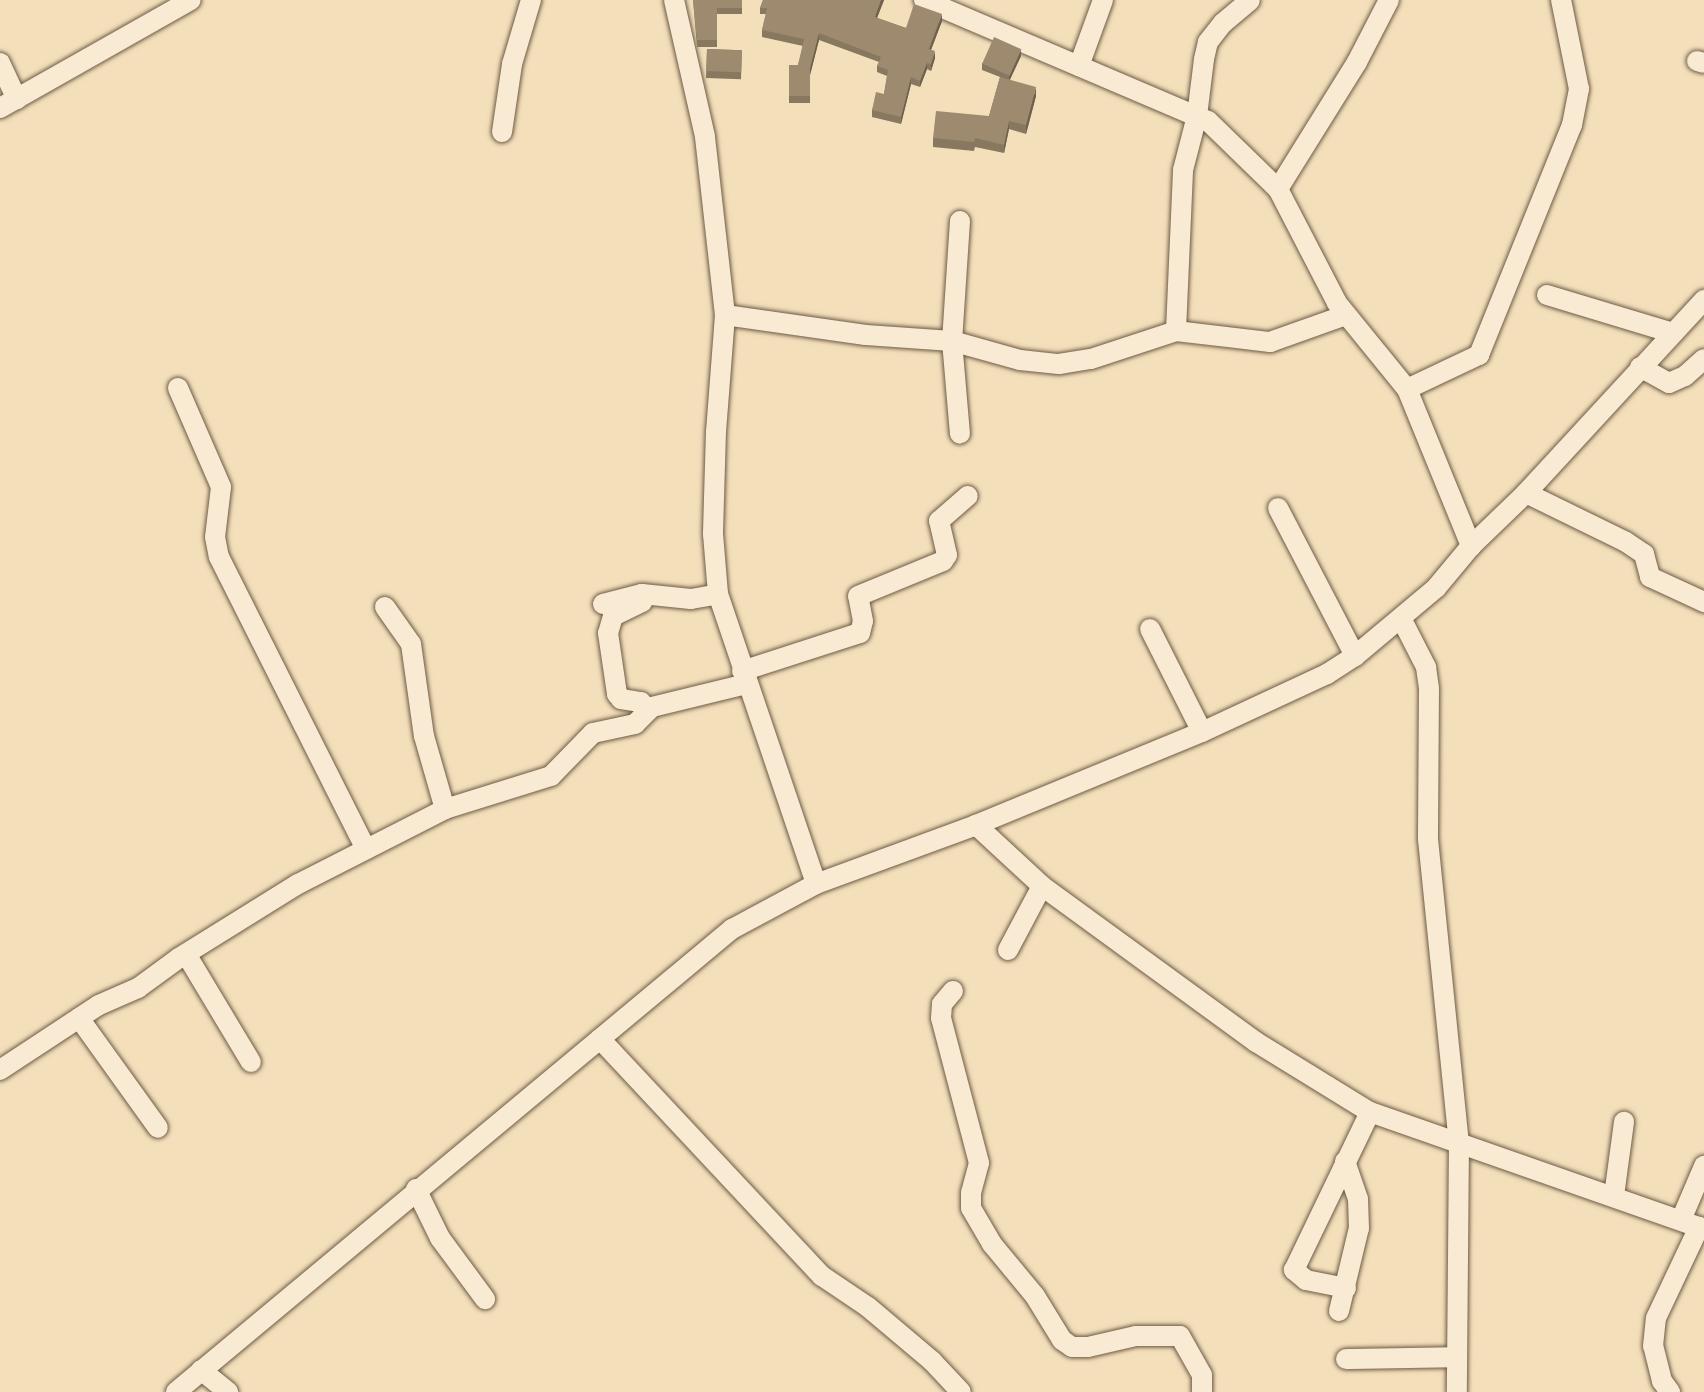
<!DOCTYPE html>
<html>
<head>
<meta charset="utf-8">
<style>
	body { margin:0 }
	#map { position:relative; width:1704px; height:1392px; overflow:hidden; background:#f4dfbb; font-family:"Old Standard TT",serif }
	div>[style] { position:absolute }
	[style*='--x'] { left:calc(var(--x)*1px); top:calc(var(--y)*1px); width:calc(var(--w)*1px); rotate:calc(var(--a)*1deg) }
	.roads { filter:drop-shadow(0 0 2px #6d5b44) drop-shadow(0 0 2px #6d5b44) }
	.minor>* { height:20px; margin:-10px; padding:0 10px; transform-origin:10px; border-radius:10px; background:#f8ead3 }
	.wall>* { inset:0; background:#88785f; transform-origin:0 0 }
	.shaded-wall>* { inset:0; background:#6f614e }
	.building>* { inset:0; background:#9e8b6f; transform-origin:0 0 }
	span { translate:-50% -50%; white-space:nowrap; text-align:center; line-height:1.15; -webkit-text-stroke:4.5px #f8ead3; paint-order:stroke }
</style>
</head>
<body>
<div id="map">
	<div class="roads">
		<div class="minor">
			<i style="--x:674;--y:0;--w:140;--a:77.2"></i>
			<i style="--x:705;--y:137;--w:179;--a:83.6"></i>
			<i style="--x:725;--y:315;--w:116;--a:94.4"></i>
			<i style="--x:716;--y:431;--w:103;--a:91.7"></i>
			<i style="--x:713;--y:534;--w:60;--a:85.2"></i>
			<i style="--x:718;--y:594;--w:306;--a:71.3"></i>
			<i style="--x:924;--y:0;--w:309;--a:23.1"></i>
			<i style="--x:1208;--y:121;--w:98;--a:44.2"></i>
			<i style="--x:1278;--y:189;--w:128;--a:62.6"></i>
			<i style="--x:1337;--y:303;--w:111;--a:50.9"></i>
			<i style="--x:1407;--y:389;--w:170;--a:67.8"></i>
			<i style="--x:1697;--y:61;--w:7;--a:16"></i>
			<i style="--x:0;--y:63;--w:40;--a:65"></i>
			<i style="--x:1079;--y:66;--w:70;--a:-70"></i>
			<i style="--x:0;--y:108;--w:219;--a:-29.5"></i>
			<i style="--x:502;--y:132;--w:69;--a:-81.6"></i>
			<i style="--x:512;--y:64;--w:67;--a:-73.5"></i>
			<i style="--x:1278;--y:189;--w:150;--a:-58.1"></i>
			<i style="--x:1357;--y:62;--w:70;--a:-62.7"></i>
			<i style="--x:960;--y:221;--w:120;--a:93.8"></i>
			<i style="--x:952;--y:341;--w:93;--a:85.1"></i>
			<i style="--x:1547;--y:295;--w:132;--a:16.8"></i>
			<i style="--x:725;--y:315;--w:142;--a:8.1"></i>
			<i style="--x:866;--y:335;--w:86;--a:4"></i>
			<i style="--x:952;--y:341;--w:71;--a:15.6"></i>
			<i style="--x:1020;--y:360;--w:39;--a:6"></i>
			<i style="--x:1059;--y:364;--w:32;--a:-9"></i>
			<i style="--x:1091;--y:359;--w:89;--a:-18.2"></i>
			<i style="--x:1176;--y:331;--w:95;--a:6.7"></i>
			<i style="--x:1270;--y:342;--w:81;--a:-19.6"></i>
			<i style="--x:1176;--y:331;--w:161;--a:-87.5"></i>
			<i style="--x:1183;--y:170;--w:56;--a:-75.5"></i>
			<i style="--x:1197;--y:116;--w:57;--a:-83"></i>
			<i style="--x:1204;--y:59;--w:17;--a:-77"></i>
			<i style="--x:1208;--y:42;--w:24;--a:-52"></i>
			<i style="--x:1223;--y:23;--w:35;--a:-40"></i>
			<i style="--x:1640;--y:367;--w:33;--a:29"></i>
			<i style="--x:1669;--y:383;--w:17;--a:-24"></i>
			<i style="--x:1685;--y:376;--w:25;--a:-42"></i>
			<i style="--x:178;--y:388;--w:108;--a:66.5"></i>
			<i style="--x:221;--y:487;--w:50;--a:96.8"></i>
			<i style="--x:215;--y:537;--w:20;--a:79"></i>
			<i style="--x:219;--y:557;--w:327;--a:63.3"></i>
			<i style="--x:1407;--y:389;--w:80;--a:-25.3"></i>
			<i style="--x:1479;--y:355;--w:248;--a:-68"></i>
			<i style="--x:1572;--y:125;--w:37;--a:-79"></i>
			<i style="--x:1579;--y:89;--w:91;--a:-101.4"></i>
			<i style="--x:1526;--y:493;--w:111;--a:26.1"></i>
			<i style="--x:1626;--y:542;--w:22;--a:34"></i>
			<i style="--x:1644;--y:554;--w:24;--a:75"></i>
			<i style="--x:1650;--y:577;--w:60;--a:24.8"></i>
			<i style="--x:1278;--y:508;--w:167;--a:62.5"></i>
			<i style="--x:642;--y:594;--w:8;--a:90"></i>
			<i style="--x:642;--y:602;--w:32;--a:154"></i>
			<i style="--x:613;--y:616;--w:18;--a:106"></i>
			<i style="--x:608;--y:633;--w:62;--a:81.6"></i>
			<i style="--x:617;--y:694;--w:6;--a:51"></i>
			<i style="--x:621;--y:699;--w:20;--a:9"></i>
			<i style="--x:641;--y:702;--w:11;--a:49"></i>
			<i style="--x:603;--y:604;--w:40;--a:-14.4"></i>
			<i style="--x:642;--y:594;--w:49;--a:5.8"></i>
			<i style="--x:691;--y:599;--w:27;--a:-10"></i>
			<i style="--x:385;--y:607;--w:45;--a:54.9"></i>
			<i style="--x:411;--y:644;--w:93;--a:82"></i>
			<i style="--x:424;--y:736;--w:76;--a:74"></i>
			<i style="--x:445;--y:809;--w:111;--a:-17.3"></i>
			<i style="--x:551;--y:776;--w:60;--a:-45.7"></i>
			<i style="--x:593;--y:733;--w:43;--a:-12.1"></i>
			<i style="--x:635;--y:724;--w:24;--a:-45"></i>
			<i style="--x:652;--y:707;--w:97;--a:-13.7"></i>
			<i style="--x:1402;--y:620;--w:53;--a:62.9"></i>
			<i style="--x:1426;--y:667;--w:22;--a:82"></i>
			<i style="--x:1429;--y:689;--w:150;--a:90.4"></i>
			<i style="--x:1428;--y:839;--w:305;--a:84.2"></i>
			<i style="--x:1459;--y:1142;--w:250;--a:90.5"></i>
			<i style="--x:1150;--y:629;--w:115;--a:63.2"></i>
			<i style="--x:742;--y:671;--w:124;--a:-17.9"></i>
			<i style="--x:860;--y:633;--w:12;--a:-76"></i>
			<i style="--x:863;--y:621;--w:25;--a:-101"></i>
			<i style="--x:858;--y:596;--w:92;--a:-22.4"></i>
			<i style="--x:943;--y:561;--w:7;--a:-56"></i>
			<i style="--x:947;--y:555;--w:35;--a:-103"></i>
			<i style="--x:939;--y:521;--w:38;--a:-41"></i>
			<i style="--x:976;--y:825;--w:90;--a:42.7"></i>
			<i style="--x:1042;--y:886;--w:265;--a:36.1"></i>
			<i style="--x:1256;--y:1042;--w:134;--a:31.6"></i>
			<i style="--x:1370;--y:1112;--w:354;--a:19.3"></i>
			<i style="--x:1008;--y:950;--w:72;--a:-62"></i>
			<i style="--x:186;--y:954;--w:126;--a:59"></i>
			<i style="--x:953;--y:991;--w:17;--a:130"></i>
			<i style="--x:942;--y:1004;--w:14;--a:94"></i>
			<i style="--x:941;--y:1018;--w:150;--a:75.3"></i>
			<i style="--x:979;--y:1163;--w:31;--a:105"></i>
			<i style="--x:971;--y:1193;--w:15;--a:90"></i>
			<i style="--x:971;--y:1208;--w:42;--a:59.7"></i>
			<i style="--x:992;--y:1244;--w:67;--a:50.4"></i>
			<i style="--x:1035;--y:1296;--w:52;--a:58.5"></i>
			<i style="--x:1062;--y:1340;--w:12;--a:35"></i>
			<i style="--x:1072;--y:1347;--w:16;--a:0"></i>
			<i style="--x:1088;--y:1347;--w:49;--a:-12.9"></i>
			<i style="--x:1136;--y:1336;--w:44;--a:0"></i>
			<i style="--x:1180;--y:1336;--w:45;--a:60.6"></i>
			<i style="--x:1202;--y:1375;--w:17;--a:90"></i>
			<i style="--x:79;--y:1018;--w:135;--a:54.3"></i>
			<i style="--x:600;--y:1039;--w:325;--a:46.9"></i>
			<i style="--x:822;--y:1276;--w:55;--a:34"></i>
			<i style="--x:868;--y:1307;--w:84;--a:40.2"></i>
			<i style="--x:932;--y:1361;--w:42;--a:46.9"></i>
			<i style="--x:0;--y:1070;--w:118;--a:-33.3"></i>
			<i style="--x:99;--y:1005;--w:43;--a:-23.6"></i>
			<i style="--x:138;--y:988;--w:51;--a:-36.2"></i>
			<i style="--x:179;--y:958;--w:140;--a:-31.9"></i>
			<i style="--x:298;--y:884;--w:165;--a:-27"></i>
			<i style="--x:416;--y:1189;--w:55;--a:63.9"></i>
			<i style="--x:440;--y:1238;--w:76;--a:53.6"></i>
			<i style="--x:1614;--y:1196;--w:75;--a:-82.3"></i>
			<i style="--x:1681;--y:1220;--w:59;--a:-66.9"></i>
			<i style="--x:1346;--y:1288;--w:41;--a:-168.7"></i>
			<i style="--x:1306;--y:1280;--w:16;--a:-140"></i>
			<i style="--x:1294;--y:1270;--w:175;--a:-64.3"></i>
			<i style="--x:1339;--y:1311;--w:85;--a:-76.5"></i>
			<i style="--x:1359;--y:1228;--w:29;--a:-92"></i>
			<i style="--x:1358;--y:1199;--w:40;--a:-108.9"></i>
			<i style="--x:1346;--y:1359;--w:111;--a:-1"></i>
			<i style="--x:201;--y:1370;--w:35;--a:39"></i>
			<i style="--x:176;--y:1392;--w:724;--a:-39.79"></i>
			<i style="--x:732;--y:929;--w:95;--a:-28.2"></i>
			<i style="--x:816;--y:884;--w:171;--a:-20.2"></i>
			<i style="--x:976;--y:825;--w:244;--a:-22.4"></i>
			<i style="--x:1202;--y:732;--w:138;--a:-24.9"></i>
			<i style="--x:1327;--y:674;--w:33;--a:-33"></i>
			<i style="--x:1355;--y:656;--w:106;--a:-40"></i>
			<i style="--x:1436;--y:588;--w:55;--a:-50.2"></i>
			<i style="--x:1471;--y:546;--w:76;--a:-43.9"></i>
			<i style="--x:1526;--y:493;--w:263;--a:-47.3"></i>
			<i style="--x:1670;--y:1392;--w:14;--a:-126"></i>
			<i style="--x:1662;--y:1381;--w:36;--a:-104"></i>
			<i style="--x:1653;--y:1346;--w:28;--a:-84"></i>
			<i style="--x:1656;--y:1318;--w:101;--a:-64.7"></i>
		</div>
	</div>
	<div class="wall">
		<i style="clip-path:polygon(693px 0,742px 0,742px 14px,717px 14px,717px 47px,697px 47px)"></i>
		<i style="clip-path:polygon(763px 0,884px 0,877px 18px,906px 28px,942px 21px,931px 50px,935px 58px,931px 71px,927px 69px,920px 87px,911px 84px,901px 124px,872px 117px,872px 110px,884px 94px,887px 76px,877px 72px,877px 66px,879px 62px,819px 40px,810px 75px,810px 103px,789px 103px,789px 65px,798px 65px,803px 46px,762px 37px,762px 30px,766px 14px,760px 14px,760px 8px)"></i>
		<i style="left:707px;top:49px;width:35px;height:29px;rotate:2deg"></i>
		<i style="clip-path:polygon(1021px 56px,1009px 80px,1036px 96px,1026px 134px,1009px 129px,1004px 153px,975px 147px,974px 151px,933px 147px,933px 138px,989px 116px,1000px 77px,982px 70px,982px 63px)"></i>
	</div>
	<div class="shaded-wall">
		<i style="clip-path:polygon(881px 0,884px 0,875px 23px,875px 17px)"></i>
		<i style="clip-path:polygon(942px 14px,942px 21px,929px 55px,929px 49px)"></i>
		<i style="clip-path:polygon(819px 33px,819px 40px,810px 75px,810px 68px)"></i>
		<i style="clip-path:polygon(1021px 49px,1021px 56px,1009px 82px,1009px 74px)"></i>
		<i style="clip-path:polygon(935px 51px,935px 58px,931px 71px,931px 64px)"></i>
		<i style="clip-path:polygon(927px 63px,927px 69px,920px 87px,920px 81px)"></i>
		<i style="clip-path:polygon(911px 77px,911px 84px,901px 124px,901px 117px)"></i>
		<i style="clip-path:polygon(1036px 87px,1036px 96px,1026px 134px,1026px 125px)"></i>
		<i style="clip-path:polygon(1009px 121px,1009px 129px,1004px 153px,1004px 145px)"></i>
	</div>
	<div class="building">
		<i style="clip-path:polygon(693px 0,742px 0,742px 8px,717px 8px,717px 40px,697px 40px)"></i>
		<i style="clip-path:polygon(763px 0,881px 0,875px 17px,906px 28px,914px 4px,942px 14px,929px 49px,935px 51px,931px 64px,927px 63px,920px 81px,911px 77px,901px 117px,872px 110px,876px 92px,884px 94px,888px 70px,877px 66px,881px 57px,819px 33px,810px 68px,810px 96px,789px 96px,789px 65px,798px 65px,804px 39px,762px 30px,767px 8px,760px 8px)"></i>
		<i style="left:994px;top:37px;width:30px;height:29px;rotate:24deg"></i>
		<i style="left:707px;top:49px;width:35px;height:22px;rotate:2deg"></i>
		<i style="clip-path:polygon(1000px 77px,1036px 87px,1026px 125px,1009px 121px,1004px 145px,975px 138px,974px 142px,933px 138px,936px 111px,989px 116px)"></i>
	</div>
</div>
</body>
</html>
